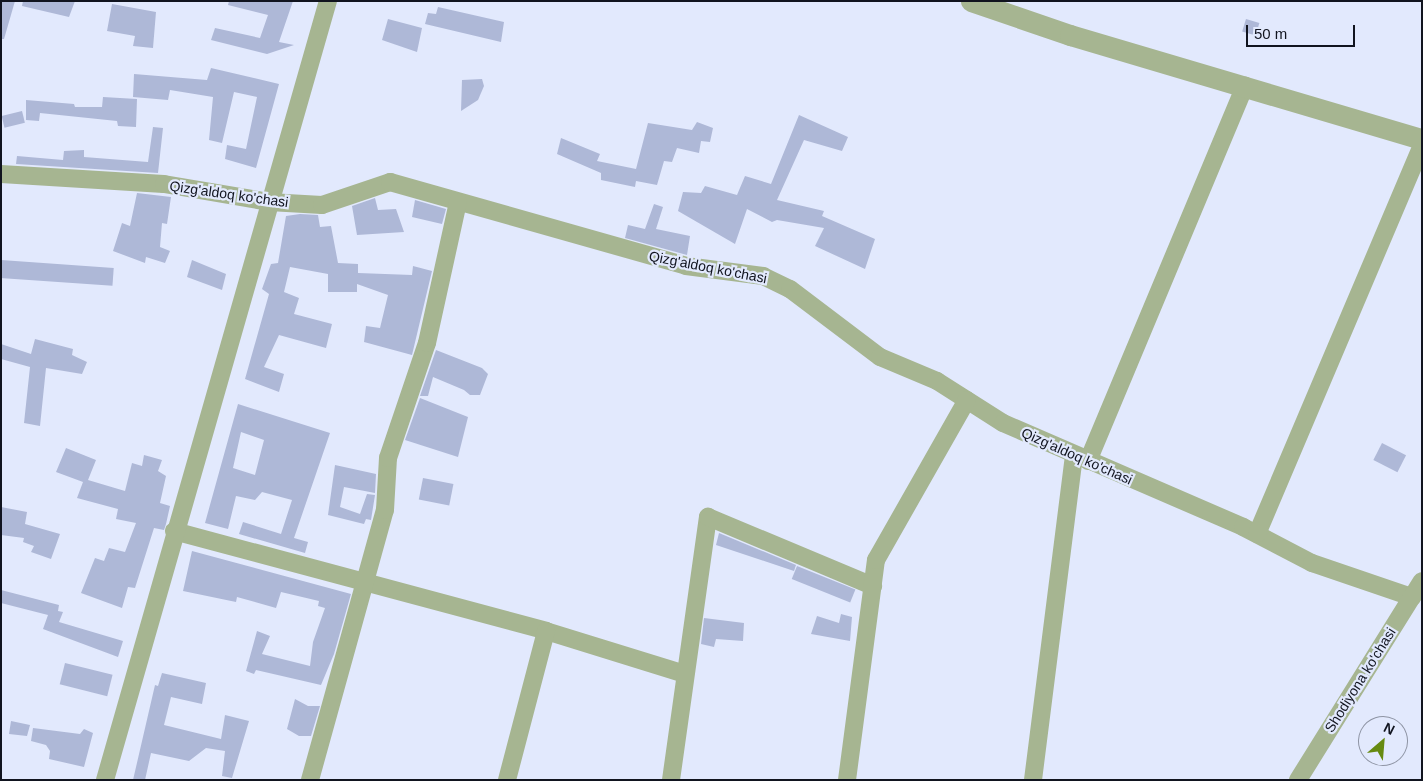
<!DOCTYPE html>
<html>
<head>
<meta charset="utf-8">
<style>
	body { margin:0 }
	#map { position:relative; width:1423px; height:781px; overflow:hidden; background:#e2e9fd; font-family:Helvetica,sans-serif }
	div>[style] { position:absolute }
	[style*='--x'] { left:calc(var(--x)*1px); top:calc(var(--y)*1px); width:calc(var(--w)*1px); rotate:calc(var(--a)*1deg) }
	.building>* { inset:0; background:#aeb8d7; transform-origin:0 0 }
	.minor>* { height:18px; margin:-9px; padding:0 9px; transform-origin:9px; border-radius:9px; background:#a6b591 }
	.tertiary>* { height:21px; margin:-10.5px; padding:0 10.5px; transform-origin:10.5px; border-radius:10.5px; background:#a6b591 }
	span { translate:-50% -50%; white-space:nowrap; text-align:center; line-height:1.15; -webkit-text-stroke:4.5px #e2e9fd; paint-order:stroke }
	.street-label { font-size:14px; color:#11141f }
	.frame { position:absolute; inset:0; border:2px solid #11141f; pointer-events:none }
	.north { position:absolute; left:1358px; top:716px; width:50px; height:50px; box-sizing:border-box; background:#e2e9fd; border:1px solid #8e94a4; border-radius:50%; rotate:27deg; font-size:14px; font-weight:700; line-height:20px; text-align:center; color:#11141f }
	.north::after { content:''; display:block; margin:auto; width:18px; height:22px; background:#668a11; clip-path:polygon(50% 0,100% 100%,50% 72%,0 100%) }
	.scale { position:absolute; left:1246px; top:25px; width:109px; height:22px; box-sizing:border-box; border:2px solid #11141f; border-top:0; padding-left:6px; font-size:15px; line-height:18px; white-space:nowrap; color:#11141f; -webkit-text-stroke:4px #e2e9fd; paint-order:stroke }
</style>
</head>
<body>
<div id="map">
	<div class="building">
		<i style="clip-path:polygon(1px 1px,15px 1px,4px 39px,1px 39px)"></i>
		<i style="clip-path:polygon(23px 1px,75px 1px,69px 17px,22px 6px)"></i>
		<i style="clip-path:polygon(229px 1px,293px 1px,279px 42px,294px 45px,267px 54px,211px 40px,215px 28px,260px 38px,268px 15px,228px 5px)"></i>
		<i style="clip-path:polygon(112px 4px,156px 12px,153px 48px,133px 46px,135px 36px,107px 31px)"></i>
		<i style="clip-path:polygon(438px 7px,504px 22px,501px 42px,425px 24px,428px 13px,436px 14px)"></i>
		<i style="clip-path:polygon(388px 19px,422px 28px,417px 52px,382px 40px)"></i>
		<i style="left:1246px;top:19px;width:14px;height:13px;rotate:17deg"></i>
		<i style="clip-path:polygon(211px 68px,279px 84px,256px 168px,225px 159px,227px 145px,246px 149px,257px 97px,234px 92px,222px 143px,209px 140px,213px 97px,170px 90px,168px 100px,133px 97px,134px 74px,207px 80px)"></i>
		<i style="clip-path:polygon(482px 79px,484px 86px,478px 100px,461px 111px,462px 80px)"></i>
		<i style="clip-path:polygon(103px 97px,137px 99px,136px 127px,118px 126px,117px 121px,40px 113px,39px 121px,26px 120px,26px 100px,74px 104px,75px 107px,102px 107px)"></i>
		<i style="left:22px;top:111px;width:12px;height:21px;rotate:76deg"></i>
		<i style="clip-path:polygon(799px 115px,848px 137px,842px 151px,804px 140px,777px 200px,824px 211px,822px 216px,875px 239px,865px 269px,815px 246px,824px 228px,777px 220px,772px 222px,747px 209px,735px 244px,678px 211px,683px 192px,701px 193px,705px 186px,737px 195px,745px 176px,771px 184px)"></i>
		<i style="clip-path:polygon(697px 122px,713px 128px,710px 142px,701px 141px,699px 153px,677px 148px,672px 162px,664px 161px,657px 185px,636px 181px,635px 187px,601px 180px,601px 173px,557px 154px,561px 138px,600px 154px,597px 161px,636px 169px,648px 123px,692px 130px)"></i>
		<i style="clip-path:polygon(153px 127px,163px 128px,158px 173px,16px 164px,17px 156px,63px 160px,64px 151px,84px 150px,84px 157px,148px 162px)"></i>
		<i style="clip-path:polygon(137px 193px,171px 197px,167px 224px,162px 223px,160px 247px,170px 251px,165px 263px,146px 257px,145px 263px,113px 251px,122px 223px,130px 226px)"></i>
		<i style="clip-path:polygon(375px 198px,378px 210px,396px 209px,404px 232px,357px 235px,352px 206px)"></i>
		<i style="clip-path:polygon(415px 200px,446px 209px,442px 224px,412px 217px)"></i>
		<i style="clip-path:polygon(654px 204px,663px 207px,656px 229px,690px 236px,687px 255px,625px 238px,628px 225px,645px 229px)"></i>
		<i style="clip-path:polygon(300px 214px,318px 215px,320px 227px,331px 226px,338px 263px,358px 264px,358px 273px,412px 275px,413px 266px,432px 271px,412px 355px,364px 342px,366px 326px,380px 328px,388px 295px,357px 284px,357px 292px,328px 292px,328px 274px,290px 267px,284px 292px,299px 298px,294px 314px,332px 324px,326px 348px,279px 335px,264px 367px,284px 374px,279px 392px,245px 379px,269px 294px,262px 289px,271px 264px,278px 263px,286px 216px)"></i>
		<i style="left:1px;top:260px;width:113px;height:18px;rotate:4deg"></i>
		<i style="clip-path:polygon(192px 260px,226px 274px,222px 290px,187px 277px)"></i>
		<i style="clip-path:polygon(35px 339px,73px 349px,72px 355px,87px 362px,82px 374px,46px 368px,40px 426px,24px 423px,30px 367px,1px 359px,1px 344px,31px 354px)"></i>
		<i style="clip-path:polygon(436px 350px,482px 368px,488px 374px,480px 395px,470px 395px,464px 390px,433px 377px,428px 396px,420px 396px)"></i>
		<i style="clip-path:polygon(420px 398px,468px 417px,458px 457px,405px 440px)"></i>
		<i style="clip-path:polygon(evenodd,238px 404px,330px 433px,294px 538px,308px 542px,305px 553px,239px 534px,243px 522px,281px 534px,292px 500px,262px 492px,255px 500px,236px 496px,228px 529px,205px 523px,238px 404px,241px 432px,264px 440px,255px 475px,233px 468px,241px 432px)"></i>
		<i style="left:1382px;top:443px;width:27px;height:19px;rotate:27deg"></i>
		<i style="clip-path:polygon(66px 448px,96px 460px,88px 480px,125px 491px,132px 463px,142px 466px,144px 455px,162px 460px,158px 471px,166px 476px,160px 503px,170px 506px,166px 524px,164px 530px,154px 528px,135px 588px,128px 587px,122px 608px,81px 593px,95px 558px,104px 561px,109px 548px,125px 552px,136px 523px,116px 519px,118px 509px,77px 498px,83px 482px,56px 472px)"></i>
		<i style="clip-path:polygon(335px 465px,376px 474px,375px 493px,344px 487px,340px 507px,360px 514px,367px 494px,375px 495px,371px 520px,366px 519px,364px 524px,328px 515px)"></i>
		<i style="left:423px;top:478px;width:31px;height:22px;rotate:11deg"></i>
		<i style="clip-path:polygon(1px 507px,27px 512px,25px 524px,60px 534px,51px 559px,31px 552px,34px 546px,23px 542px,24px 538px,1px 535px)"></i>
		<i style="clip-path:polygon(719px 533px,796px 565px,794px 571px,716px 545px)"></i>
		<i style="clip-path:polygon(192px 551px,351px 594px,334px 654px,321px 685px,256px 670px,254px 674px,246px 671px,257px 631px,270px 636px,262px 654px,310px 666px,313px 642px,325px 608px,318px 606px,319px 601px,281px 592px,276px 608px,237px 597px,236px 602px,183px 591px)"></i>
		<i style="left:797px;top:566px;width:63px;height:14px;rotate:22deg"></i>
		<i style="clip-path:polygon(1px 590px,59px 605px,58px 611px,63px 612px,59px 622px,123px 641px,118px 657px,43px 629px,48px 615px,1px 603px)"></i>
		<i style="clip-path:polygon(841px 614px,852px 617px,850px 641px,811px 634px,817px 616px,839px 623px)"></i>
		<i style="clip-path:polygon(704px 618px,744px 623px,743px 641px,716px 639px,714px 647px,701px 644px)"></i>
		<i style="left:65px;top:663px;width:49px;height:22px;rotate:14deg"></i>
		<i style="clip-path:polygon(162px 673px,206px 683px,202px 704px,171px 697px,164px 725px,221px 739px,225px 715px,249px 721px,232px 778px,222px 776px,225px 751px,206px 748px,189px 761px,151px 753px,145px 780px,133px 780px,155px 685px,158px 686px)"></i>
		<i style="clip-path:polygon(295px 699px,308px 706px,320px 706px,311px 736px,299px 736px,287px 729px)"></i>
		<i style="clip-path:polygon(11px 721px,30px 725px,27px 736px,9px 734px)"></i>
		<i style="clip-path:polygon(33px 728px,80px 734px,84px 729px,93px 733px,84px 767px,49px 759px,50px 751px,46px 745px,31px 741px)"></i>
	</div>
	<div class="minor">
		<i style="--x:1;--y:174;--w:163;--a:3.5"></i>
		<i style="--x:164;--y:184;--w:107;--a:9.7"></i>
		<i style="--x:269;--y:202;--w:53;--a:3.2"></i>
		<i style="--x:322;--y:205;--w:72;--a:-18.7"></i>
		<i style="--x:390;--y:182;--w:308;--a:15.8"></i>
		<i style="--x:686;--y:266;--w:78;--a:7.4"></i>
		<i style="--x:763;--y:276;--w:30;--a:26"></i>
		<i style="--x:790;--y:289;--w:113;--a:37.1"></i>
		<i style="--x:880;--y:357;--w:62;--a:22.8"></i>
		<i style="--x:937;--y:381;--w:78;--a:32.5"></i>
		<i style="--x:1003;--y:423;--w:262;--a:23.4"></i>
		<i style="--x:1243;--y:527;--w:78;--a:27.6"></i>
		<i style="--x:1312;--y:563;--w:106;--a:18.8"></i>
		<i style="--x:1088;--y:461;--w:407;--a:-67.3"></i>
		<i style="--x:174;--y:531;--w:385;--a:15"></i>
		<i style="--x:546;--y:631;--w:145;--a:17.2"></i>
		<i style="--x:1257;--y:534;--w:423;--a:-67"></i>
		<i style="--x:105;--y:780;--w:810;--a:-74.03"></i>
		<i style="--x:310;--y:780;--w:280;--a:-74.5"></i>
		<i style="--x:385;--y:510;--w:52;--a:-86.7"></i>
		<i style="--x:388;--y:458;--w:121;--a:-71.3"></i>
		<i style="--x:427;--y:343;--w:144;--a:-77.6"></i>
		<i style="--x:507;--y:780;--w:154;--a:-75.3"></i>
		<i style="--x:671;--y:780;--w:266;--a:-82"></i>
		<i style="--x:708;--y:517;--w:179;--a:22.7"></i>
		<i style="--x:847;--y:780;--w:222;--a:-82.5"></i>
		<i style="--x:876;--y:560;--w:184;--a:-60.4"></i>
		<i style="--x:1033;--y:780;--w:328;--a:-82.8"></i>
		<i style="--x:1298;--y:780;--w:234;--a:-58.1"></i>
	</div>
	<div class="tertiary">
		<i style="--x:971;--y:1;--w:105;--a:19"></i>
		<i style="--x:1070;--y:35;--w:367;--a:16.5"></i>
	</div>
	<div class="street-label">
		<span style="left:229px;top:194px;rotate:8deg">Qizg'aldoq ko'chasi</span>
		<span style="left:708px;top:267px;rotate:11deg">Qizg'aldoq ko'chasi</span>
		<span style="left:1077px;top:456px;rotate:24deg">Qizg'aldoq ko'chasi</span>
		<span style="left:1360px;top:680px;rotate:-58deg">Shodiyona ko'chasi</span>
	</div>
	<div class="frame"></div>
	<div class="north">N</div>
	<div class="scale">50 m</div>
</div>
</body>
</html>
